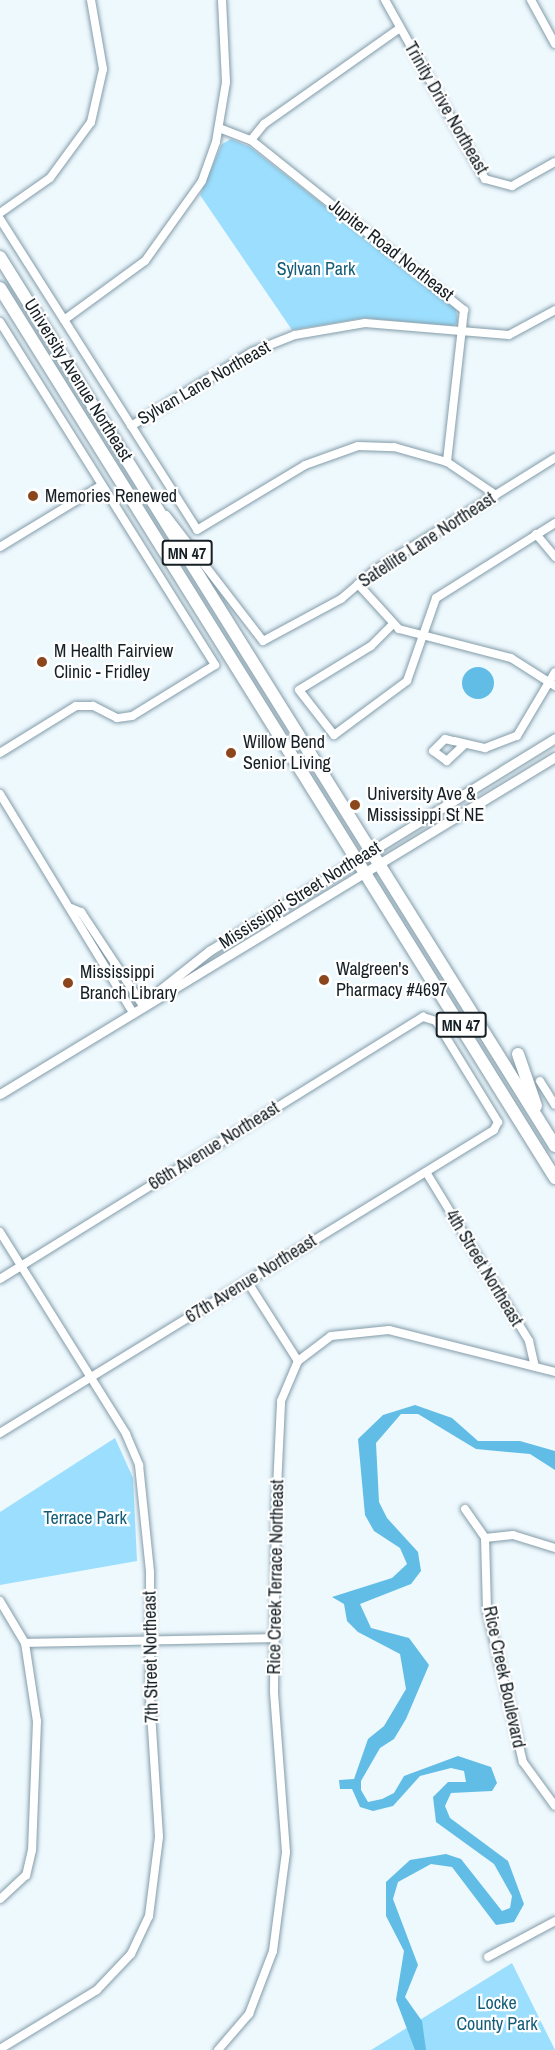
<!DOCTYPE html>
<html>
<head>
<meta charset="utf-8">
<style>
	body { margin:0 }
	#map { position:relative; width:555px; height:2050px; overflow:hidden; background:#eef9fe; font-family:"Archivo Narrow",sans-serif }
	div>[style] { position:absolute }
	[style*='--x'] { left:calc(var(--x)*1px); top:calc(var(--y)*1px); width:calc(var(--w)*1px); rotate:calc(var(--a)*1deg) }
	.green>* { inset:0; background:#9bdefd }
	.water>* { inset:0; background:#61bde6 }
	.round { border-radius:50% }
	.roads { filter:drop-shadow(0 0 2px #839ca9) drop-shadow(0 0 2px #839ca9) }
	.minor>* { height:8px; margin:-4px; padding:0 4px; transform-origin:4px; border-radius:4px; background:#fff }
	.tertiary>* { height:9px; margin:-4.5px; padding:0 4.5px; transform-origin:4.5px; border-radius:4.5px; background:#fff }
	.primary>* { height:12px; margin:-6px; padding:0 6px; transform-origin:6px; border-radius:6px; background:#fff }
	.dots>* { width:16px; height:16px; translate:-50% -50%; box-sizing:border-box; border:3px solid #fff; border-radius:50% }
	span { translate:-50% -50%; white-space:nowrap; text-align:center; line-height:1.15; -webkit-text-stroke:4.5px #fff; paint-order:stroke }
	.shield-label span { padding:2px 4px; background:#fff; border:2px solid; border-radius:4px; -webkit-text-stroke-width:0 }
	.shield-label { font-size:16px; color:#151f24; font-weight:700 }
	.street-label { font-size:18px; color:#151f24 }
	.park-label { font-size:18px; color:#145d79 }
	.poi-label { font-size:18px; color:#151f24 }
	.left { translate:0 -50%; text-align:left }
</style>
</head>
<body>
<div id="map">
	<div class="green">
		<i style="clip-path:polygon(231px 139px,250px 147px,456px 309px,458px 322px,453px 326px,364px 318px,292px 330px,200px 195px,222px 144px)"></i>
		<i style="clip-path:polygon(115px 1438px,133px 1478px,137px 1561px,0 1585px,0 1512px)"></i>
		<i style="clip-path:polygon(512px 1963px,555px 2050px,371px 2050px)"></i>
	</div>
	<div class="water">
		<i class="round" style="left:462px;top:667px;width:32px;height:32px"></i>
		<i style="clip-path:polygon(415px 1405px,452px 1418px,478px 1441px,520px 1441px,555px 1451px,555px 1470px,530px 1454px,476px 1449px,418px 1414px,401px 1414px,376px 1443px,379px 1502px,387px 1518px,418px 1552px,421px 1571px,411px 1584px,360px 1604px,371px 1628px,409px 1638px,429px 1665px,406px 1719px,394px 1739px,380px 1748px,361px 1781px,361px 1790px,368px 1802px,382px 1799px,394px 1793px,404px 1776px,458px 1756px,491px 1767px,497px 1783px,492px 1791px,451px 1793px,445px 1806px,450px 1818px,508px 1861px,524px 1904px,514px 1922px,496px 1925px,452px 1867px,431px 1864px,398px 1882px,393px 1899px,418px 1965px,405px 1997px,422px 2021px,426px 2050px,415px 2050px,396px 2000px,404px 1951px,386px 1916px,386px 1882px,410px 1860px,446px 1854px,461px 1859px,502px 1911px,510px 1908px,512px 1896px,494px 1864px,436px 1822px,433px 1797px,448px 1782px,466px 1782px,464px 1771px,451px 1768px,420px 1776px,393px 1806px,373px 1811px,360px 1807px,352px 1789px,340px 1789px,339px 1780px,354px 1779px,368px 1739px,384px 1726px,406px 1689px,400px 1654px,358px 1632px,347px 1621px,344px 1604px,332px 1597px,392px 1578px,407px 1564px,400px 1548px,374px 1531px,365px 1515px,358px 1439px,383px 1415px)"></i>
	</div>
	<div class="roads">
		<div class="minor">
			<i style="--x:385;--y:0;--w:205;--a:60.8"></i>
			<i style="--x:485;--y:179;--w:28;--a:15"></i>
			<i style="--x:512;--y:186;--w:49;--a:-29.2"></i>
			<i style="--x:531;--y:0;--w:50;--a:61.4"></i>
			<i style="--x:219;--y:128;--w:34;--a:21"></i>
			<i style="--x:251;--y:140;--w:273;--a:38.6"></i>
			<i style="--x:464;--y:310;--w:153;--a:96.4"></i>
			<i style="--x:251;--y:140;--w:21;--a:-51"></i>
			<i style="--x:264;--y:124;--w:166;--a:-35.2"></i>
			<i style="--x:0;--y:213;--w:61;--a:-35"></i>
			<i style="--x:50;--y:178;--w:69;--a:-53.8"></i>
			<i style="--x:91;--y:122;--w:54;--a:-77.2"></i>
			<i style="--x:103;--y:69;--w:70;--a:-99.9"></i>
			<i style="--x:0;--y:219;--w:368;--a:57.6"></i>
			<i style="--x:197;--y:530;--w:126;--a:-31"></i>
			<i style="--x:305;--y:465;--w:56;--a:-19.7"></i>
			<i style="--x:358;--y:446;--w:36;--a:2"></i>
			<i style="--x:394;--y:447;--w:55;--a:15.8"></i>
			<i style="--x:447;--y:462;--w:59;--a:34"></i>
			<i style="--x:64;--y:320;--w:100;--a:-36.1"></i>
			<i style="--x:145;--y:261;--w:98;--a:-54.5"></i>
			<i style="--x:202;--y:181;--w:41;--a:-70.3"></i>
			<i style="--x:216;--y:142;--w:61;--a:-80.5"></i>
			<i style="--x:226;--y:82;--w:82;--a:-92.8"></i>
			<i style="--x:0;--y:322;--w:405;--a:57.9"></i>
			<i style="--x:215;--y:665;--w:97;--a:148.4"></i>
			<i style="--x:132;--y:716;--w:15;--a:172"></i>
			<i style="--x:117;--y:718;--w:27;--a:-153"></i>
			<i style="--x:93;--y:706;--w:17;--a:180"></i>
			<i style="--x:76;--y:706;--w:89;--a:148.3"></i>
			<i style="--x:131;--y:426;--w:142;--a:-31.4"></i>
			<i style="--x:252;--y:352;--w:46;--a:-21.6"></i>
			<i style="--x:295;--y:335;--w:71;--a:-9.7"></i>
			<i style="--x:365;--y:323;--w:144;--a:4.8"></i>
			<i style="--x:509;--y:335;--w:52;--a:-28.5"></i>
			<i style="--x:166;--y:515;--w:159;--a:52.4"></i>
			<i style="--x:263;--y:641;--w:89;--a:-28.3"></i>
			<i style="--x:341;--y:599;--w:45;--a:-40.5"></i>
			<i style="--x:375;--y:570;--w:212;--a:-31.9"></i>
			<i style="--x:536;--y:534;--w:30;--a:50"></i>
			<i style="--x:0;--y:547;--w:119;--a:-31.3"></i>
			<i style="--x:358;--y:584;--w:61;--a:47.7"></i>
			<i style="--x:399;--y:629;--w:116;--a:14.5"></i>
			<i style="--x:511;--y:658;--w:52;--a:32.5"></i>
			<i style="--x:392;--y:625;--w:30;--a:135"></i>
			<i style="--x:371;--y:646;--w:84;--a:148.6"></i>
			<i style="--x:299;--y:690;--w:57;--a:52.1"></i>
			<i style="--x:334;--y:735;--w:91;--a:-36.5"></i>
			<i style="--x:407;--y:681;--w:88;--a:-70.7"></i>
			<i style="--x:436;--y:598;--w:141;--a:-32.2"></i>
			<i style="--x:465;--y:744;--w:25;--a:137"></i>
			<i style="--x:447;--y:761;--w:17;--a:-144"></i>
			<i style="--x:433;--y:751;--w:17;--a:-45"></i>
			<i style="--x:445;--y:739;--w:9;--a:13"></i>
			<i style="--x:454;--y:741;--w:32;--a:13"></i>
			<i style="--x:485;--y:748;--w:34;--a:-21"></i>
			<i style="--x:517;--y:736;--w:74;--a:-59.3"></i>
			<i style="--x:0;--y:794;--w:254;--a:58.7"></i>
			<i style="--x:71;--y:908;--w:11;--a:22"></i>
			<i style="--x:81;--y:912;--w:110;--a:56.5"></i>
			<i style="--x:540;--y:1081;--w:28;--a:58"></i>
			<i style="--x:426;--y:1172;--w:198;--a:58.6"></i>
			<i style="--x:529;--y:1341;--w:26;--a:77"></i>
			<i style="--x:0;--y:1232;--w:238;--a:58"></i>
			<i style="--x:126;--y:1434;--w:34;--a:67"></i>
			<i style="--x:139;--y:1465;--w:108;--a:84.1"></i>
			<i style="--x:150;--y:1572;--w:125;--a:90"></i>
			<i style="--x:150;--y:1697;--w:140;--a:86.3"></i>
			<i style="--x:159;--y:1837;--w:80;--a:97.2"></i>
			<i style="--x:149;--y:1916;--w:42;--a:115.3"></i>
			<i style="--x:131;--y:1954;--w:50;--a:133.4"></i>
			<i style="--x:97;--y:1990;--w:114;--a:148.7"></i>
			<i style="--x:0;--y:1279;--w:498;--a:-31.8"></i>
			<i style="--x:423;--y:1017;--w:14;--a:17"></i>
			<i style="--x:436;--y:1021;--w:119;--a:58.5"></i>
			<i style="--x:498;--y:1122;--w:9;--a:117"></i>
			<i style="--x:494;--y:1130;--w:580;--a:148.48"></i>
			<i style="--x:247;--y:1281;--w:95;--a:57.5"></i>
			<i style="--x:465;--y:1509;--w:35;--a:55"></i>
			<i style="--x:485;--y:1538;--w:72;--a:88.4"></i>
			<i style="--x:487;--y:1610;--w:156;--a:76.7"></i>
			<i style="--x:523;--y:1762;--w:54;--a:54"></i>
			<i style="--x:485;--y:1538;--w:28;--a:-6"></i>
			<i style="--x:513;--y:1535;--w:44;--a:17.2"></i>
			<i style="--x:0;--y:1601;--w:49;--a:59.2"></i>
			<i style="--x:25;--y:1643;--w:79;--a:81.3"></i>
			<i style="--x:37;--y:1721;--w:129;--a:92.2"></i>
			<i style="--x:32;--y:1850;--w:26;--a:103"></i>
			<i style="--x:26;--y:1875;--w:35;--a:137"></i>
			<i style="--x:25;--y:1643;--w:250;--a:-1.1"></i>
			<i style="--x:488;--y:1957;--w:76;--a:-28.2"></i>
			<i style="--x:218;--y:2050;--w:48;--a:-49.3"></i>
			<i style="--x:249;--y:2014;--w:67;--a:-69.1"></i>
			<i style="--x:273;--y:1951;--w:100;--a:-82.5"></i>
			<i style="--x:286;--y:1852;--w:161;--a:-94.3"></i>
			<i style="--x:274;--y:1691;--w:182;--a:-89.4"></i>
			<i style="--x:276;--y:1509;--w:108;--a:-87.3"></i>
			<i style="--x:281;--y:1401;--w:43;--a:-67"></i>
			<i style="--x:298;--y:1361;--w:41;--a:-37.1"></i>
			<i style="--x:331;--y:1336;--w:58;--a:-5.9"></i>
			<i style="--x:389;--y:1330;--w:171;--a:14.2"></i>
		</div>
		<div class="tertiary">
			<i style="--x:160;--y:990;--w:63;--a:-38.5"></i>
			<i style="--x:209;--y:951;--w:406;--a:-31.6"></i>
			<i style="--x:0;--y:1094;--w:649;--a:-31.27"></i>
		</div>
		<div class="primary">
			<i style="--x:0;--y:257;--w:1048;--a:58.02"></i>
			<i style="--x:0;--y:288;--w:1049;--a:58.05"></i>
			<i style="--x:518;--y:1054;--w:55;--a:70.9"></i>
		</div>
	</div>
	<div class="dots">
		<i style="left:33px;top:496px;background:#8b461c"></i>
		<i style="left:42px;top:662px;background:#8b461c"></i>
		<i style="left:231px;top:753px;background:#8b461c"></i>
		<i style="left:355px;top:805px;background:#8b461c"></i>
		<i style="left:324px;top:980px;background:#8b461c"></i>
		<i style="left:68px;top:983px;background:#8b461c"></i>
	</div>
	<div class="shield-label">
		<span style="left:187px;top:553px">MN 47</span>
		<span style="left:461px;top:1025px">MN 47</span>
	</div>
	<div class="street-label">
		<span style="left:446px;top:108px;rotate:60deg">Trinity Drive Northeast</span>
		<span style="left:391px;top:250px;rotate:38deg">Jupiter Road Northeast</span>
		<span style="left:78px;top:380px;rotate:58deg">University Avenue Northeast</span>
		<span style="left:204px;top:383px;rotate:-30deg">Sylvan Lane Northeast</span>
		<span style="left:427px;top:540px;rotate:-33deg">Satellite Lane Northeast</span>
		<span style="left:300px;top:895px;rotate:-32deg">Mississippi Street Northeast</span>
		<span style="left:214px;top:1146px;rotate:-32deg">66th Avenue Northeast</span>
		<span style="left:484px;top:1268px;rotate:59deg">4th Street Northeast</span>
		<span style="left:251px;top:1279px;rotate:-32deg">67th Avenue Northeast</span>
		<span style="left:276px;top:1577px;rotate:-89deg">Rice Creek Terrace Northeast</span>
		<span style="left:151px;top:1657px;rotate:-91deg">7th Street Northeast</span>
		<span style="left:504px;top:1677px;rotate:78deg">Rice Creek Boulevard</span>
	</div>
	<div class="park-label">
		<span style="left:316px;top:269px">Sylvan Park</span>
		<span style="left:85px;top:1518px">Terrace Park</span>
		<span style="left:497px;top:2014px">Locke<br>County Park</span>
	</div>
	<div class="poi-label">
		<span class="left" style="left:45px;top:496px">Memories Renewed</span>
		<span class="left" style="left:54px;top:662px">M Health Fairview<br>Clinic - Fridley</span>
		<span class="left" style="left:243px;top:753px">Willow Bend<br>Senior Living</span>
		<span class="left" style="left:367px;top:805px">University Ave &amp;<br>Mississippi St NE</span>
		<span class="left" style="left:336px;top:980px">Walgreen's<br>Pharmacy #4697</span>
		<span class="left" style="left:80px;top:983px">Mississippi<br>Branch Library</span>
	</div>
</div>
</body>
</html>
